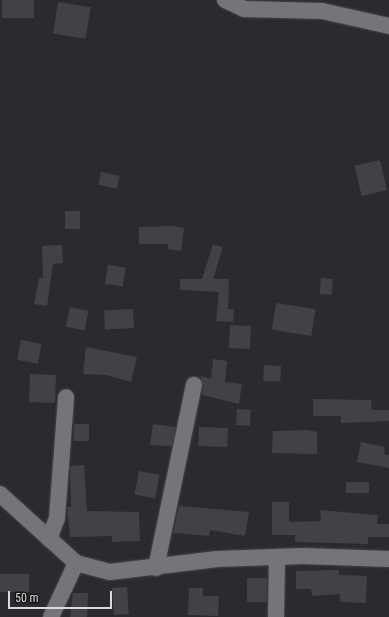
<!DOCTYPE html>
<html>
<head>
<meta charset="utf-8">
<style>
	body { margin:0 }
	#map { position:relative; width:389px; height:617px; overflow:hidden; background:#2c2a2e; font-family:"Roboto Condensed",sans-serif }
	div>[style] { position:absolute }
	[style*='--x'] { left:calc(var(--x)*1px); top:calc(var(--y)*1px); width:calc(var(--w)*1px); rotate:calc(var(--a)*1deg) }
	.building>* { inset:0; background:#434145; transform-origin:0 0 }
	.roads { filter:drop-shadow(0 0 1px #484649) drop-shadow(0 0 1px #484649) }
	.minor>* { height:16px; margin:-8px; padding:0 8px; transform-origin:8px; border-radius:8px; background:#777479 }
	span { translate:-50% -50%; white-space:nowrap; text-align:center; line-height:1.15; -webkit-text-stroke:3px #141315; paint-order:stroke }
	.scale { position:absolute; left:8px; top:591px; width:104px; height:18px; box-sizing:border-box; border:2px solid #dbdadc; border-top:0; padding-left:5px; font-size:12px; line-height:14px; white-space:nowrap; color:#dbdadc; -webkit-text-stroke:3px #141315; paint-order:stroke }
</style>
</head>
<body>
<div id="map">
	<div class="building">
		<i style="left:2px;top:0;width:32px;height:18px"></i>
		<i style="left:58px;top:2px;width:33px;height:32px;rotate:9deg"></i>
		<i style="left:380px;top:160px;width:31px;height:26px;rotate:77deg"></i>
		<i style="left:101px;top:172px;width:19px;height:13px;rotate:12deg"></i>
		<i style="left:80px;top:211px;width:18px;height:15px;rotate:90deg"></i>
		<i style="clip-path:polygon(171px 226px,184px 228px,181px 251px,168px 249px,168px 244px,139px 244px,139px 227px)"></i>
		<i style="clip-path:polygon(213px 244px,223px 247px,213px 279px,229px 279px,228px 309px,234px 309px,233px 322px,216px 321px,219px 292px,180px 290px,180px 279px,202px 279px)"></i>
		<i style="clip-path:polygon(62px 245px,63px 263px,53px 264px,47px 306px,34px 304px,39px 278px,43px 278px,42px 246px)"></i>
		<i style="left:108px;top:265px;width:18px;height:19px;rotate:9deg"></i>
		<i style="left:321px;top:278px;width:12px;height:16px;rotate:5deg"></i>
		<i style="left:276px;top:303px;width:40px;height:27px;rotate:9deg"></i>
		<i style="left:70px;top:307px;width:19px;height:20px;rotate:12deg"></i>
		<i style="left:133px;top:309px;width:19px;height:29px;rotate:87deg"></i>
		<i style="left:230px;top:325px;width:21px;height:23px;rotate:3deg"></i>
		<i style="left:21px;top:340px;width:21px;height:20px;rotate:11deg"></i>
		<i style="clip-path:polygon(86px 347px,137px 357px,131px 382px,106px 375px,83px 374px)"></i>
		<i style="clip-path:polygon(213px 359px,227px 361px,225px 382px,242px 384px,239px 404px,202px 395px,203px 387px,201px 376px,211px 379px)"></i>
		<i style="left:264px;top:365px;width:17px;height:16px;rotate:3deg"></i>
		<i style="left:30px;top:374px;width:26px;height:28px;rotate:2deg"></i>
		<i style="clip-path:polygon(313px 399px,371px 400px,372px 410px,389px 410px,389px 421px,341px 423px,341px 416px,313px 416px)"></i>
		<i style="left:237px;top:409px;width:14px;height:16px;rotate:4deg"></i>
		<i style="left:74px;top:424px;width:15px;height:17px"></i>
		<i style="clip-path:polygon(153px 424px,176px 427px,172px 446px,150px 445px)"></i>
		<i style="left:199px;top:427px;width:29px;height:19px;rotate:2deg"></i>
		<i style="clip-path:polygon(307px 430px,317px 432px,317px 454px,272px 453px,273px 431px)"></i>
		<i style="clip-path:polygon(361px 442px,385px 447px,384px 454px,389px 455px,389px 468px,357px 462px)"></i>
		<i style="clip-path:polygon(84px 465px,87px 511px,139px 512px,140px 541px,112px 542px,112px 536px,70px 537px,67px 507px,71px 507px,70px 466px)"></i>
		<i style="left:139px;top:471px;width:21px;height:24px;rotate:11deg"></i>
		<i style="left:346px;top:482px;width:23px;height:11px"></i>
		<i style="clip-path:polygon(272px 502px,289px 502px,289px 522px,321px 521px,320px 510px,378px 515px,377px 524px,389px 524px,389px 537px,368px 537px,368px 544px,295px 542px,295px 535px,272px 535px)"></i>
		<i style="clip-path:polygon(179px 506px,249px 512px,245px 536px,210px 530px,209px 536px,173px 533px)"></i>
		<i style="clip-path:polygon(339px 570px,339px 575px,367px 576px,366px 603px,340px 602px,340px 594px,312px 596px,311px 589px,296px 589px,296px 571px)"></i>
		<i style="left:0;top:574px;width:29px;height:18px"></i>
		<i style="left:267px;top:578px;width:24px;height:20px;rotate:90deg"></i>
		<i style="left:127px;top:587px;width:27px;height:15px;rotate:86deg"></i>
		<i style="clip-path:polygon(189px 588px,203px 588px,203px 596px,219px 596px,218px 616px,188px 615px)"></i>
		<i style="clip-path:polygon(73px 593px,88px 593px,87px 617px,70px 617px)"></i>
	</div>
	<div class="roads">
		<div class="minor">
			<i style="--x:225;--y:0;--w:21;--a:25"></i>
			<i style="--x:244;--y:9;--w:78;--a:1.5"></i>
			<i style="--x:322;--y:11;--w:69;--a:12.6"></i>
			<i style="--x:0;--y:494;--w:103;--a:42.2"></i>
			<i style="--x:76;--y:563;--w:35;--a:15"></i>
			<i style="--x:110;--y:572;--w:108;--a:-6.9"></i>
			<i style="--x:217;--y:559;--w:86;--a:-2"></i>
			<i style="--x:303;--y:556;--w:86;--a:2"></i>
			<i style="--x:49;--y:539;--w:22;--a:-69"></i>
			<i style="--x:57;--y:518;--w:121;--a:-85.7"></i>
			<i style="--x:156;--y:568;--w:187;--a:-78.3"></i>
			<i style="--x:51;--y:617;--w:60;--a:-65.2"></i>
			<i style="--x:276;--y:617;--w:60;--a:-89"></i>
		</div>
	</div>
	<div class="scale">50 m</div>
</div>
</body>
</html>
